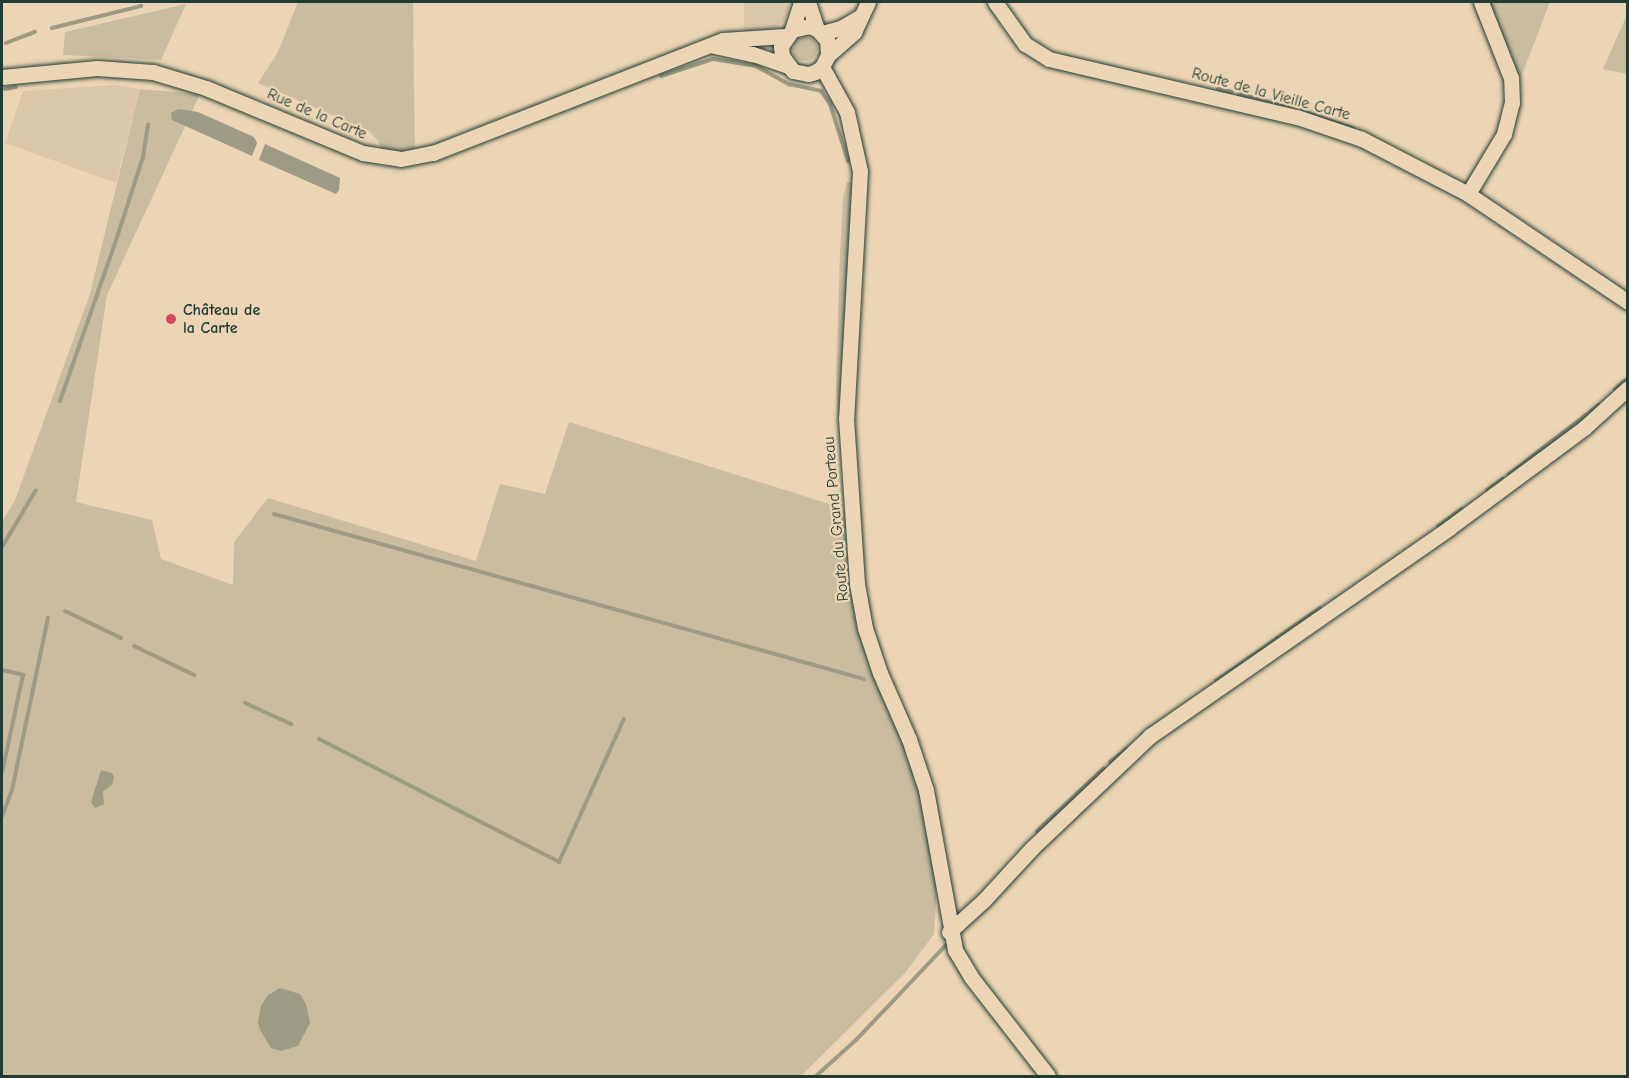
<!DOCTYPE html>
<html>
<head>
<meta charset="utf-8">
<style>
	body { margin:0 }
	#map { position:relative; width:1629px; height:1078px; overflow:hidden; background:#ecd5b4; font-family:"Comic Neue",sans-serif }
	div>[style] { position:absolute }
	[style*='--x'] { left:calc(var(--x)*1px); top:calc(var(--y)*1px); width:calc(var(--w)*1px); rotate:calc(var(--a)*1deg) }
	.built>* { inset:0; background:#dbc8a9 }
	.green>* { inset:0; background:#cabc9f }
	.round { border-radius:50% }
	.water>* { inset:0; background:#9d9b84 }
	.stream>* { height:4px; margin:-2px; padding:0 2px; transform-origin:2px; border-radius:2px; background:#9d9b84 }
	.roads { filter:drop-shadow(0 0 2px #1f3d34) drop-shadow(0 0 2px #1f3d34) }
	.minor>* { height:15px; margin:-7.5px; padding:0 7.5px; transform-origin:7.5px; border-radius:7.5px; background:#ecd5b4 }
	.dots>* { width:16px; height:16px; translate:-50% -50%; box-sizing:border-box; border:3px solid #ecd5b4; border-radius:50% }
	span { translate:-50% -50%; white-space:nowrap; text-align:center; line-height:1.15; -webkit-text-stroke:4.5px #ecd5b4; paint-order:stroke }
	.street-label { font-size:16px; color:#1f3d34 }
	.poi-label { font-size:16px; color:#1f3d34; font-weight:700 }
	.left { translate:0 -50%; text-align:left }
	.frame { position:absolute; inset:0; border:3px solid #1f3d34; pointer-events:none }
</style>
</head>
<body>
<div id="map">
	<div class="built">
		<i style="clip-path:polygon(744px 2px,789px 2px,789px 5px,785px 19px,778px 26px,771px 30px,744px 31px)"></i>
		<i style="clip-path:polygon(115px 85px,140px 89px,116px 183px,5px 143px,23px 91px)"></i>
	</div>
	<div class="green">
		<i style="clip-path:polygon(298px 2px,413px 2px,415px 151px,398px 154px,382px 150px,378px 141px,369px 131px,258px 83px,278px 52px)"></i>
		<i style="clip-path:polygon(1481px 2px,1550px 2px,1521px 77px,1511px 78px)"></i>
		<i style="clip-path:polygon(186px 4px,161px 60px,63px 55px,65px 32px)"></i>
		<i style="clip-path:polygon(1627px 15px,1627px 74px,1603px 69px)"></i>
		<i class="round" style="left:793px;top:37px;width:24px;height:24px"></i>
		<i style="clip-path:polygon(140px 89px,200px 94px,107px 295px,76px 502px,152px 520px,161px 559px,233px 585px,234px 542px,268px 498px,476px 561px,500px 484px,545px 494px,569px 422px,839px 507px,851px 518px,857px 584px,909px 739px,939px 854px,934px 934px,905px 973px,801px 1076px,2px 1076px,2px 522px,15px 500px,90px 294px)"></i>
		<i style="clip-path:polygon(847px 182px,855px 183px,838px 420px,836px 386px,840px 253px,843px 198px)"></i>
	</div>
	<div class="water">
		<i style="clip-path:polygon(178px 109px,198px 112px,254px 137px,257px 143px,252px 156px,172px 120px,171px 113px)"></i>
		<i style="clip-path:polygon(265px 144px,340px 178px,339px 190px,336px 194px,259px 160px)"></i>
		<i style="clip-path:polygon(101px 770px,112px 773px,114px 777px,112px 785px,103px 791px,104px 804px,95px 808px,91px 802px)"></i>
		<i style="clip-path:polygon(280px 988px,300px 994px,306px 1004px,310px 1023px,298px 1046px,281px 1051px,271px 1048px,260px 1030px,258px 1022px,261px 1006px,268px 995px)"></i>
	</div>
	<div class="stream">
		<i style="--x:52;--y:28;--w:92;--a:-13.9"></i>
		<i style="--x:6;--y:43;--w:31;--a:-21"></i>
		<i style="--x:661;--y:76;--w:55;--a:-18.1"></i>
		<i style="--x:713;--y:59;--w:44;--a:9.2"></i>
		<i style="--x:756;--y:66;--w:38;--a:29"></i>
		<i style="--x:789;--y:84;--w:33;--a:12"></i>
		<i style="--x:821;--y:91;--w:16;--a:55"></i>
		<i style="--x:830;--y:104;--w:60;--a:72.5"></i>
		<i style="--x:5;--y:89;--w:11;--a:-10"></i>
		<i style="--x:1218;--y:89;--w:14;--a:12"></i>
		<i style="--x:1239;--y:94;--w:57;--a:15.3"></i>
		<i style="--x:1301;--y:111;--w:55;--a:18.1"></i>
		<i style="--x:1615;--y:389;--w:17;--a:-40"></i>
		<i style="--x:60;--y:401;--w:177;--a:-70.8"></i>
		<i style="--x:118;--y:234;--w:81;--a:-72"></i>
		<i style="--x:143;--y:157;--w:33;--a:-81"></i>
		<i style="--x:1509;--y:474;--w:113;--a:-37.5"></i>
		<i style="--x:1487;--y:490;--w:19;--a:-36"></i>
		<i style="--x:274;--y:514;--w:613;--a:15.62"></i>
		<i style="--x:1438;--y:526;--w:29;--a:-36"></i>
		<i style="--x:2;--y:547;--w:66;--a:-59.2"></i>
		<i style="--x:65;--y:611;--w:62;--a:25.7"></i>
		<i style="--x:134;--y:646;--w:67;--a:25.8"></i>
		<i style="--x:2;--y:670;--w:22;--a:13"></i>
		<i style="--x:23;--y:675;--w:100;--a:102.1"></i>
		<i style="--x:1216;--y:681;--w:127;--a:-35.1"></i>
		<i style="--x:245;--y:703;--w:51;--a:24.5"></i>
		<i style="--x:319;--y:739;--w:270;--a:27.1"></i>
		<i style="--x:559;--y:862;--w:157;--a:-65.6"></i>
		<i style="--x:1110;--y:762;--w:21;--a:-39"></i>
		<i style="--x:2;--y:816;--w:28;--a:-69"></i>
		<i style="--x:12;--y:790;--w:176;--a:-78.2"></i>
		<i style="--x:1037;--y:831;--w:91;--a:-43.2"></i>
		<i style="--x:816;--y:1076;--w:54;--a:-42"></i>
		<i style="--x:856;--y:1040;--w:131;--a:-46.5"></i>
	</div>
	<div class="roads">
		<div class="minor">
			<i style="--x:808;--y:2;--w:28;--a:72"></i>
			<i style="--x:995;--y:2;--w:52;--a:54.5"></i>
			<i style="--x:1025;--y:44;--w:28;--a:32"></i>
			<i style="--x:1049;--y:59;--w:255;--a:13.2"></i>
			<i style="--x:1297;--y:117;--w:69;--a:18.7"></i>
			<i style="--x:1362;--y:139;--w:119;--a:27.4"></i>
			<i style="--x:1468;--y:194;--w:193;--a:34"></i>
			<i style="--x:792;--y:30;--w:17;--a:-13"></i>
			<i style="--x:809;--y:26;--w:9;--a:21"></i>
			<i style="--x:817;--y:29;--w:15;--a:48"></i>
			<i style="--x:827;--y:40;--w:15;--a:86"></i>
			<i style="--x:828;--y:55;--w:13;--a:117"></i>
			<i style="--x:822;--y:67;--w:9;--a:144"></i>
			<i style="--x:815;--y:72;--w:7;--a:164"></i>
			<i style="--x:808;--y:74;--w:15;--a:-169"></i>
			<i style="--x:793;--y:71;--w:19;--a:-126"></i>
			<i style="--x:782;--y:56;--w:10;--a:-96"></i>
			<i style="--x:781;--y:46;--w:19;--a:-55"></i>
			<i style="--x:792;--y:30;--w:29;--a:-72"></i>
			<i style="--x:822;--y:33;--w:20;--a:-15"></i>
			<i style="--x:841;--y:28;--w:21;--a:-31"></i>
			<i style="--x:714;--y:46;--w:40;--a:12"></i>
			<i style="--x:753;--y:54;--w:36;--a:19"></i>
			<i style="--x:828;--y:55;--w:35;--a:-41"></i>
			<i style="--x:854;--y:32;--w:33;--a:-65"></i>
			<i style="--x:822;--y:67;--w:51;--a:60.9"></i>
			<i style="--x:847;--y:112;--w:60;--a:77.6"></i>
			<i style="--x:860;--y:171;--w:247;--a:93.2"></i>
			<i style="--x:846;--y:418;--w:166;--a:86.2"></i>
			<i style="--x:857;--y:584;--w:45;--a:79.7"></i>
			<i style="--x:865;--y:628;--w:47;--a:71.6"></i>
			<i style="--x:880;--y:673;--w:72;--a:66.3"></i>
			<i style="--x:909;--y:739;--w:54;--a:71.6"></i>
			<i style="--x:926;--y:790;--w:163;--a:79.7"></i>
			<i style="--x:955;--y:950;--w:31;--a:59"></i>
			<i style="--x:971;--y:977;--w:125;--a:52.1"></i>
			<i style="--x:2;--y:77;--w:95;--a:-5.4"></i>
			<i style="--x:97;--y:68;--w:56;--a:4.1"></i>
			<i style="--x:153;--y:72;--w:55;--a:16.8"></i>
			<i style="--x:206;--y:88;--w:170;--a:22.5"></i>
			<i style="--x:363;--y:153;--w:38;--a:9"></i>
			<i style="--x:401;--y:159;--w:33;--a:-11"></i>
			<i style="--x:433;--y:153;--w:311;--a:-21.3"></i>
			<i style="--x:723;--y:40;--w:62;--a:-3.7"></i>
			<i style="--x:1468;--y:194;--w:70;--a:-59"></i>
			<i style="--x:1504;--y:134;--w:32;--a:-76"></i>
			<i style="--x:1512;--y:103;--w:25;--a:-92"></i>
			<i style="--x:1511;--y:78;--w:82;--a:-111.5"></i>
			<i style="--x:949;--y:932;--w:47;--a:-42.4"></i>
			<i style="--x:984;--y:900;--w:71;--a:-47.3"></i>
			<i style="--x:1032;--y:848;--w:163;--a:-43.5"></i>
			<i style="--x:1150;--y:736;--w:364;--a:-34.8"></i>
			<i style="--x:1449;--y:528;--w:168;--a:-36.5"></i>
			<i style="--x:1584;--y:428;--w:59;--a:-42.3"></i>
		</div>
	</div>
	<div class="dots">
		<i style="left:171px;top:319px;background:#d1495b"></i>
	</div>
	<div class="street-label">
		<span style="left:1271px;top:94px;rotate:15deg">Route de la Vieille Carte</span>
		<span style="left:317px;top:114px;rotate:23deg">Rue de la Carte</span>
		<span style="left:836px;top:519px;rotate:-95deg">Route du Grand Porteau</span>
	</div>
	<div class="poi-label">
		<span class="left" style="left:183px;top:319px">Château de<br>la Carte</span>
	</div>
	<div class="frame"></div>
</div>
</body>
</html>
